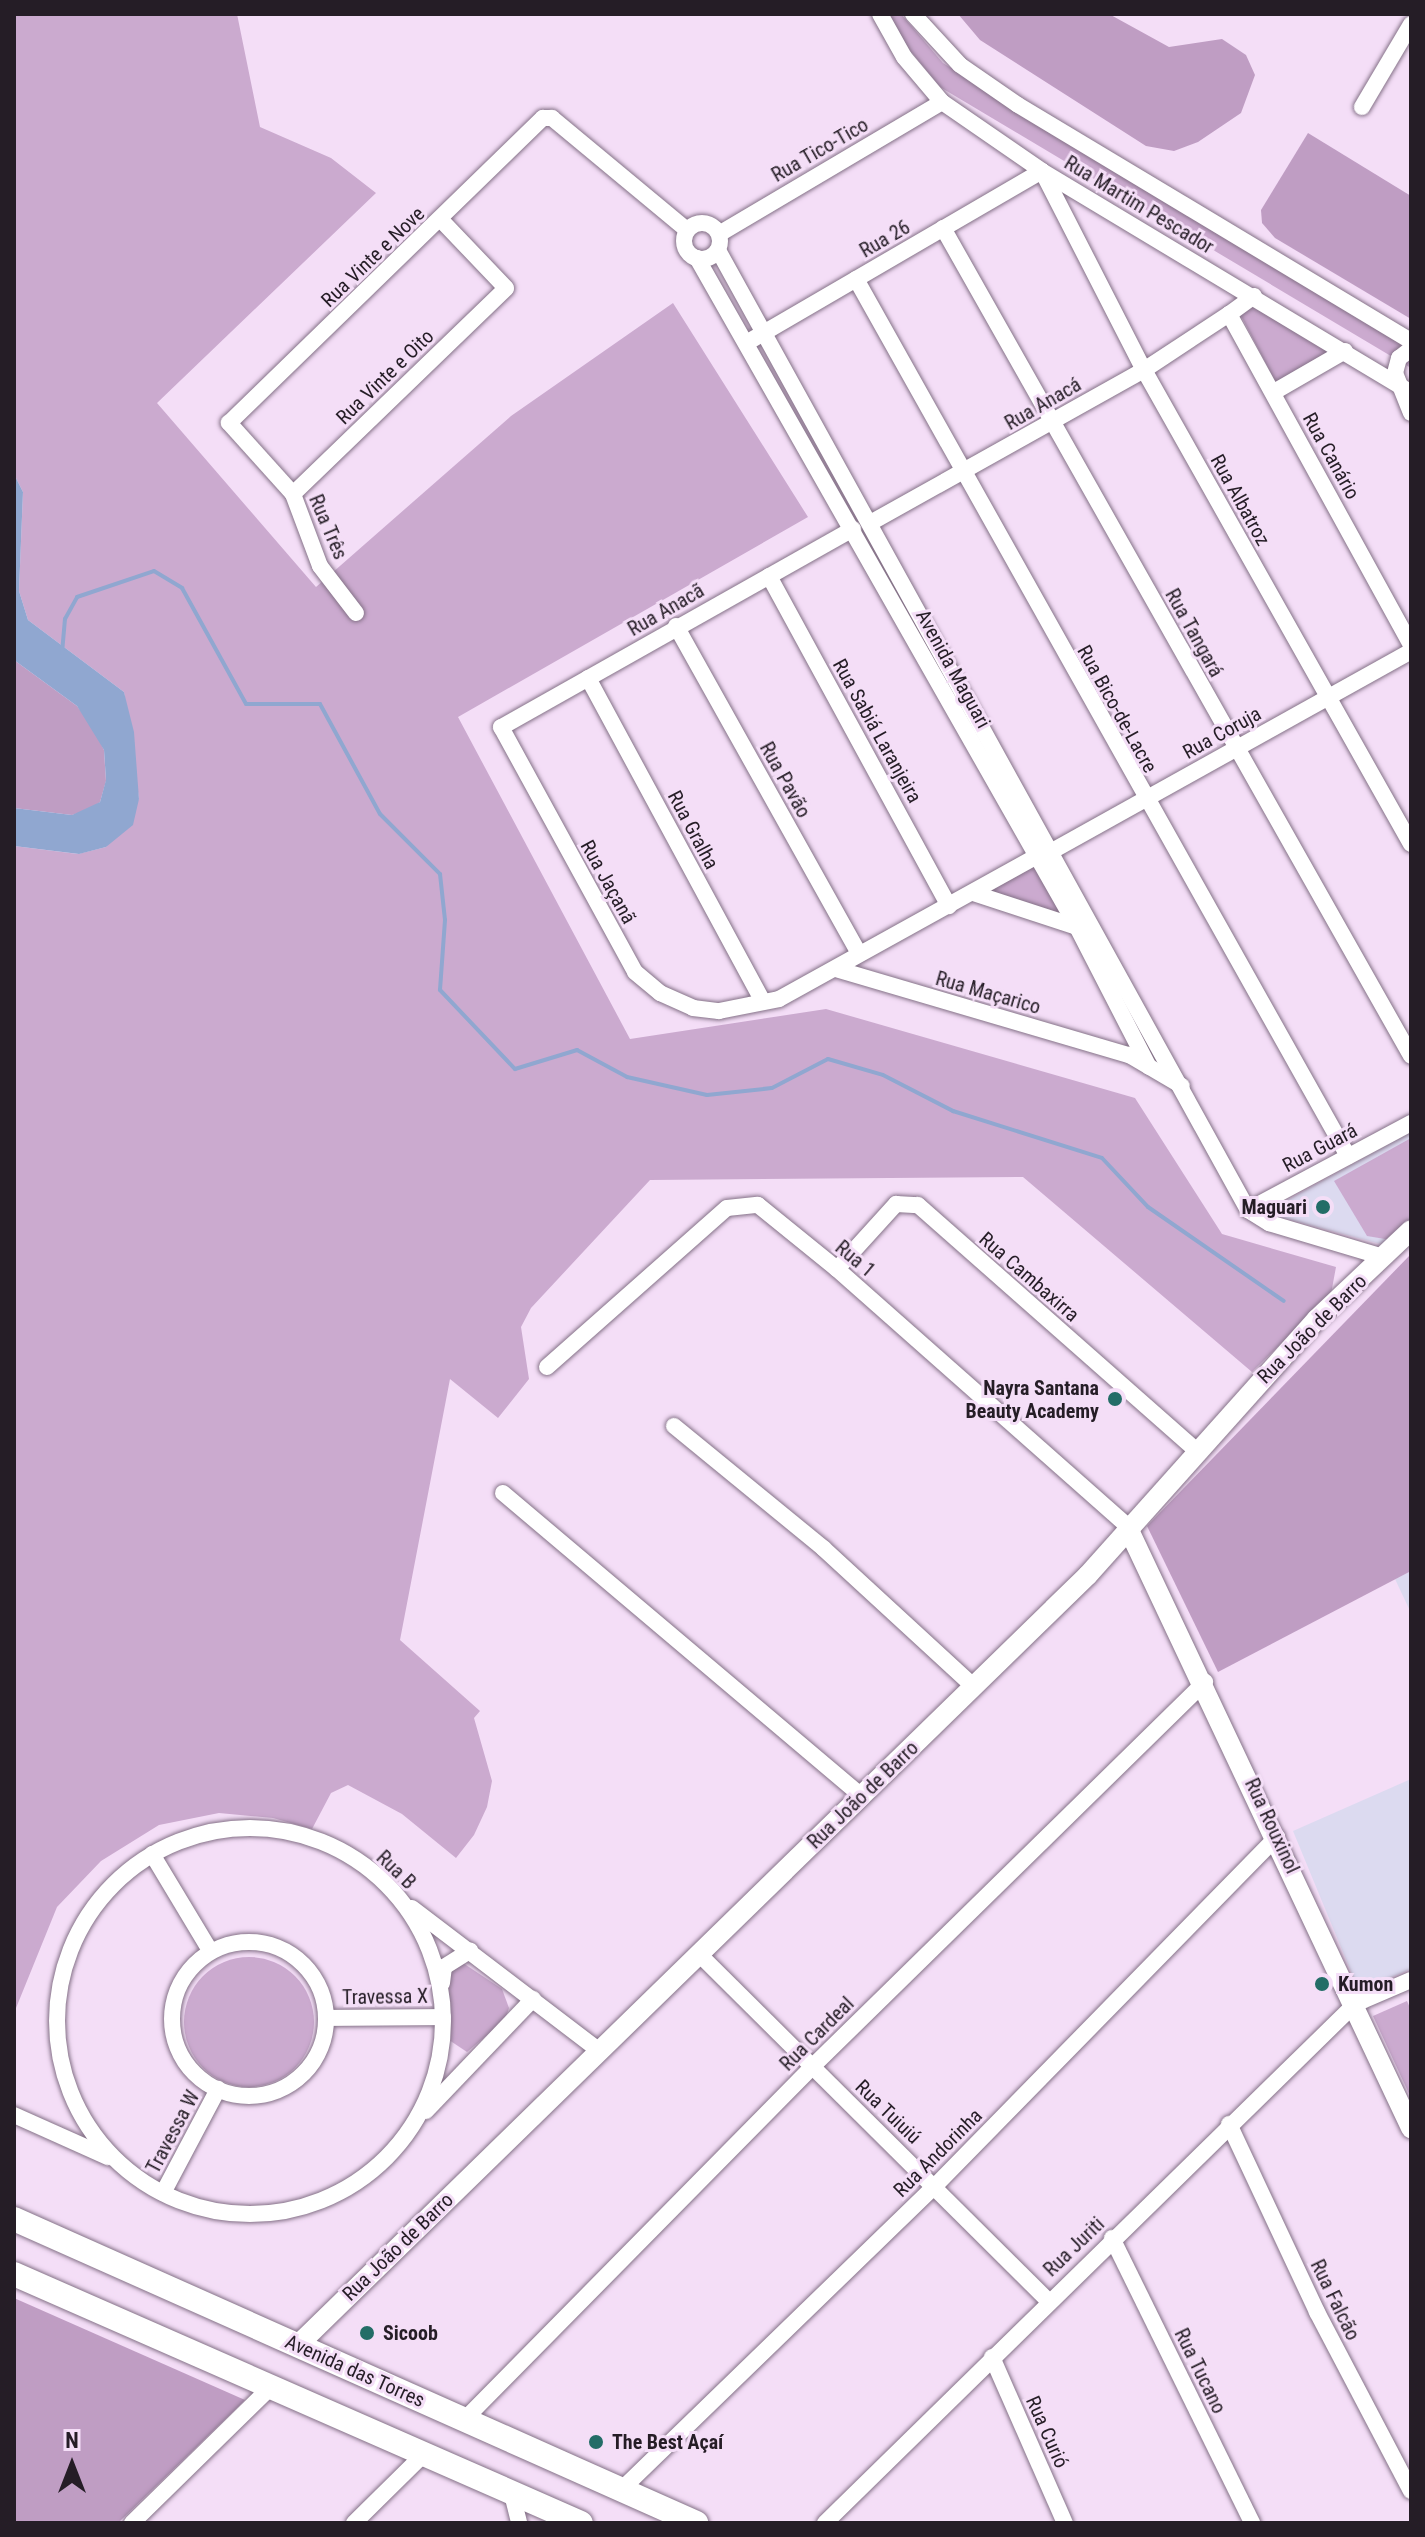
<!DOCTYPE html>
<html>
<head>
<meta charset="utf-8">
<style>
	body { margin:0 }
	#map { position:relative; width:1425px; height:2537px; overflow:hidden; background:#f4def7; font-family:"Roboto Condensed",sans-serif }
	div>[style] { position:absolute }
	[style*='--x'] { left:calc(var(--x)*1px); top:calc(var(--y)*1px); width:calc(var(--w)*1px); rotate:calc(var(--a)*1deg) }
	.commercial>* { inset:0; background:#dcdaf0 }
	.green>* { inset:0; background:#cbaacf }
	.round { border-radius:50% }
	.forest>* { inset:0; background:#bf9dc3 }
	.water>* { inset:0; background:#90a7d0 }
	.stream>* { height:4px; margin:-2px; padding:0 2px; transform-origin:2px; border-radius:2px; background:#90a7d0 }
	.roads { filter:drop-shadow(0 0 2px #847187) drop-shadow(0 0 2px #847187) }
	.minor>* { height:16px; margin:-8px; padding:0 8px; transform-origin:8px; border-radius:8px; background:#fff }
	.minor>.ring { margin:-8px; padding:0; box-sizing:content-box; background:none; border:16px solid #fff; border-radius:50% }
	.tertiary>* { height:20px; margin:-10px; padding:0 10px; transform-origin:10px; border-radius:10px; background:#fff }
	.primary>* { height:24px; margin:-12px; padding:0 12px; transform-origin:12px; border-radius:12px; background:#fff }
	.dots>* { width:22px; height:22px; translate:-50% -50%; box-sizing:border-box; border:4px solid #f4def7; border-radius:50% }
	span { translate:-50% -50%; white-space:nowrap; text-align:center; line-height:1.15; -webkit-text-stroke:6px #f4def7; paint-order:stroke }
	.street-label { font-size:20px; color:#251d26 }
	.poi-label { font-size:20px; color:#251d26; font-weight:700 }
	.right { translate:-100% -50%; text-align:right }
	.left { translate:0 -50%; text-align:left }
	.frame { position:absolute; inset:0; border:16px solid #251d26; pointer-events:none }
	.north { position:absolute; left:32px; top:2425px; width:80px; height:80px; -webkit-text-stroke:6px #f4def7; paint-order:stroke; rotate:0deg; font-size:22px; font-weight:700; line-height:32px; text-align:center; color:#251d26 }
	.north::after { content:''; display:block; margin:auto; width:28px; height:36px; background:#251d26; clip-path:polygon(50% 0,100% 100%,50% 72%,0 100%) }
</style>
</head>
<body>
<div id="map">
	<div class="commercial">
		<i style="clip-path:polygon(1411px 1132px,1411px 1223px,1388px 1246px,1264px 1213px)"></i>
		<i style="clip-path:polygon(1411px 1571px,1411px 1613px,1395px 1579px)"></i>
		<i style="clip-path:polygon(1411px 1779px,1411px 1969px,1359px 1991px,1293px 1831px)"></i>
	</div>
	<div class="green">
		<i style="clip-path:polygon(14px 14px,237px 14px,260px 127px,331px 158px,376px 193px,157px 403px,316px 587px,511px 416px,673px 303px,808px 517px,458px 717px,630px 1039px,826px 1009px,1135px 1098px,1222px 1234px,1336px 1267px,1331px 1294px,1252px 1372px,1023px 1177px,650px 1180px,531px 1308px,521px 1327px,529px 1379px,498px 1418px,450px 1379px,400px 1640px,480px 1711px,474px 1718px,492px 1781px,487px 1807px,474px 1835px,456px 1858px,402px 1814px,348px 1785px,331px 1793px,312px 1829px,273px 1818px,219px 1813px,159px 1825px,101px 1861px,57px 1907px,14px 2013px,14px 846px,78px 854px,106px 847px,139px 799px,124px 692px,28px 620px,19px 591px,23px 492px,14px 474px)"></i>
		<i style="clip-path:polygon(888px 14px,901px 14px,943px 63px,1411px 348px,1411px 368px,940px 87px,904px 43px)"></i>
		<i style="clip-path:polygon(1252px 307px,1332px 349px,1276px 383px,1240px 314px)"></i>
		<i style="clip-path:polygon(1035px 866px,1068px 919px,988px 892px)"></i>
		<i style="clip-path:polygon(1411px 1138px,1411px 1221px,1391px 1240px,1367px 1236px,1334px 1181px)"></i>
		<i class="round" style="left:184px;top:1957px;width:130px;height:130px"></i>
		<i style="clip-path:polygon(463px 1963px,502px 1989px,509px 2008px,505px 2020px,467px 2052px,449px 2040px,446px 1983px,449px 1971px)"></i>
		<i style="clip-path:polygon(1407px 2001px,1411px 2010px,1411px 2098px,1373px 2016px)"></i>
	</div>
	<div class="forest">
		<i style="clip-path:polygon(958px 14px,1109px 14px,1169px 47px,1222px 39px,1246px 55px,1255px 75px,1241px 113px,1198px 142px,1174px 151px,1146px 146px,980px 40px)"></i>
		<i style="clip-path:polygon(1308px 133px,1411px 196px,1411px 319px,1275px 238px,1262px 223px,1261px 210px)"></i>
		<i style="clip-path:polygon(14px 660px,77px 706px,93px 727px,104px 750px,106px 781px,100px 802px,89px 810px,72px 815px,14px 808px)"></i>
		<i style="clip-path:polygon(1411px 1254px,1411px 1571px,1218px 1672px,1147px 1526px)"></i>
		<i style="clip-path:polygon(14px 2298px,245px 2400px,118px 2523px,14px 2523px)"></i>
	</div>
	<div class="water">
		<i style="clip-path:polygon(14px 474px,23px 492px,19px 591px,28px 620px,124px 692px,134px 732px,139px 799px,133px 825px,106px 847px,79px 854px,14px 846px,14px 808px,72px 815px,100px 802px,106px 780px,104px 750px,77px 706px,14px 660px)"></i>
	</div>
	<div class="stream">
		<i style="--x:62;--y:653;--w:34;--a:-85"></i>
		<i style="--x:65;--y:619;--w:25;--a:-61"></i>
		<i style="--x:77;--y:597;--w:81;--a:-18.7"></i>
		<i style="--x:154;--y:571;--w:33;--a:31"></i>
		<i style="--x:182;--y:588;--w:132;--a:61.1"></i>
		<i style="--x:246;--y:704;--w:74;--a:0"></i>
		<i style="--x:320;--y:704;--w:125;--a:61.4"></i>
		<i style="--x:380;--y:814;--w:85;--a:45"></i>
		<i style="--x:440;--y:874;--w:46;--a:83.8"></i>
		<i style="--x:445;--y:920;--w:70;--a:94.1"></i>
		<i style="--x:440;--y:990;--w:109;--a:46.5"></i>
		<i style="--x:515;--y:1069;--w:65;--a:-17"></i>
		<i style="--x:577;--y:1050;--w:57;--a:28.4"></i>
		<i style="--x:627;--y:1077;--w:82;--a:12.7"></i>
		<i style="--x:707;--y:1095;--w:65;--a:-6.1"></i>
		<i style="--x:772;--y:1088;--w:63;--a:-27.4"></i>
		<i style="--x:828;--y:1059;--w:57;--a:16.2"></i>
		<i style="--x:883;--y:1075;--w:79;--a:27.2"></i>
		<i style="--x:953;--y:1111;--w:156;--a:17.5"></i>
		<i style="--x:1102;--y:1158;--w:67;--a:46.8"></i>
		<i style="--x:1148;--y:1207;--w:165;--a:34.7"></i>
	</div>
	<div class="roads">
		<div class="minor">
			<i style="--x:880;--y:14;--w:49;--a:60.8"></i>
			<i style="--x:904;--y:57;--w:59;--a:49.8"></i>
			<i style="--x:942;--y:102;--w:121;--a:34.6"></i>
			<i style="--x:1042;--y:171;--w:431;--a:31"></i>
			<i style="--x:913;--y:14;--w:69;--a:47.3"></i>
			<i style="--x:960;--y:65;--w:70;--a:34.6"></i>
			<i style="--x:1018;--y:105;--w:458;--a:31"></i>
			<i style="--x:1362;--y:107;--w:96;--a:-59.4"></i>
			<i class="ring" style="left:684px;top:223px;width:20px;height:20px"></i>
			<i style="--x:943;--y:228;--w:951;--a:60.52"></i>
			<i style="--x:719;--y:234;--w:259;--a:-30.6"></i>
			<i style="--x:718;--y:250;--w:1097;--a:61.1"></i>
			<i style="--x:1248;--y:1210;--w:25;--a:32"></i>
			<i style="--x:1269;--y:1223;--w:119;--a:16.6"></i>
			<i style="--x:697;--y:258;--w:769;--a:60.4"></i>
			<i style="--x:1077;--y:927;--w:157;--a:62.8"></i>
			<i style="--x:856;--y:279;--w:1006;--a:60.71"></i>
			<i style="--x:1254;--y:296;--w:31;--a:144"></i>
			<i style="--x:1229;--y:314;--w:378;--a:61.2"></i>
			<i style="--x:748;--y:342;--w:340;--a:-30.2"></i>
			<i style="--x:1042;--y:171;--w:224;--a:62.9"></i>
			<i style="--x:1144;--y:370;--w:544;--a:60.61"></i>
			<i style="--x:1411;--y:349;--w:15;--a:143"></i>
			<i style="--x:1399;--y:358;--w:16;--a:105"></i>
			<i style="--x:1395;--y:373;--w:43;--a:68.2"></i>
			<i style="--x:1274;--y:392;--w:82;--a:-30"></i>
			<i style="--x:293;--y:494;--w:296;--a:-44"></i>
			<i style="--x:506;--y:288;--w:94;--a:-133.7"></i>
			<i style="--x:872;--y:522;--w:312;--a:-29.2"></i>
			<i style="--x:1144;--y:370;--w:102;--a:-33.4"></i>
			<i style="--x:853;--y:529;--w:404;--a:150.6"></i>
			<i style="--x:501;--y:727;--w:279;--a:61.3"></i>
			<i style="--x:635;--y:972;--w:33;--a:40"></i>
			<i style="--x:660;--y:993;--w:36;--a:24"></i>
			<i style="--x:693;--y:1008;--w:26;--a:7"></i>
			<i style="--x:719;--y:1011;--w:61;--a:-11.3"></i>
			<i style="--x:779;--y:999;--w:293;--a:-29"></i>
			<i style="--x:769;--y:576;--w:376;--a:61.4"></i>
			<i style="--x:356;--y:613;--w:59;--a:-127.5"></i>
			<i style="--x:320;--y:566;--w:77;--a:-110.6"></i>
			<i style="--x:293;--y:494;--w:96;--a:-132"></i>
			<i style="--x:229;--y:423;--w:438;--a:-44.2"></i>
			<i style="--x:543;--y:118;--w:9;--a:0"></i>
			<i style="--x:552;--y:118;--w:175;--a:39.7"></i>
			<i style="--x:676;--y:626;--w:375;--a:60.8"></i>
			<i style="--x:588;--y:678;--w:367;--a:61.6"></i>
			<i style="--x:1052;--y:851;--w:411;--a:-29.1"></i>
			<i style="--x:973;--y:893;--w:109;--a:18.1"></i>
			<i style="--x:836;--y:969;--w:305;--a:16.4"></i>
			<i style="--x:1129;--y:1055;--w:61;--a:30.3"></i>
			<i style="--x:1248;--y:1210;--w:185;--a:-28.1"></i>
			<i style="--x:837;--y:1269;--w:88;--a:-47.8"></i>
			<i style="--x:896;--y:1204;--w:22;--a:3"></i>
			<i style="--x:918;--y:1205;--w:371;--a:41.4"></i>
			<i style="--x:547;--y:1367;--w:240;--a:-41.5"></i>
			<i style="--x:727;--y:1208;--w:31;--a:-6"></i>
			<i style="--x:758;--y:1205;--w:102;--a:39"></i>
			<i style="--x:837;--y:1269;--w:387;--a:41.5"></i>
			<i style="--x:674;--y:1426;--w:193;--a:39.3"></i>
			<i style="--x:823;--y:1548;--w:205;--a:42.6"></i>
			<i style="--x:503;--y:1493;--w:470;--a:40.2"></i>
			<i class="ring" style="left:57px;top:1828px;width:370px;height:370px"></i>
			<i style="--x:152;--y:1854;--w:114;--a:59"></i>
			<i style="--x:412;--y:1908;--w:236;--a:37.3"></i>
			<i class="ring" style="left:172px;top:1942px;width:138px;height:138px"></i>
			<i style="--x:699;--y:1954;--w:491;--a:44.8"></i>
			<i style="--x:442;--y:1983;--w:16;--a:-83"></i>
			<i style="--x:444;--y:1967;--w:31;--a:-32"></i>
			<i style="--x:327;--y:2018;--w:116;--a:-0.5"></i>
			<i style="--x:426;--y:2111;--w:155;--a:-46.3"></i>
			<i style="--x:14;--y:2115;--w:103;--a:24.1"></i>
			<i style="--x:1229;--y:2124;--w:208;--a:64.9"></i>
			<i style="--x:1317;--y:2312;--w:202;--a:62.3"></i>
			<i style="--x:163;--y:2193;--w:118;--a:-62.1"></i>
			<i style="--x:1112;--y:2238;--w:318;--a:63.8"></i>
			<i style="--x:992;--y:2357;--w:181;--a:66.3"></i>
			<i style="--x:464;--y:2420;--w:497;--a:-45.4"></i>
			<i style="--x:813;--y:2066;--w:549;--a:-44.41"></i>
			<i style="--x:621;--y:2490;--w:437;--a:-44.1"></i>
			<i style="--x:935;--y:2186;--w:489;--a:-45.6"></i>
			<i style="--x:512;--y:2494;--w:30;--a:76"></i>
			<i style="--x:132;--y:2523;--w:193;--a:-44.4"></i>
			<i style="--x:354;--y:2523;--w:100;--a:-44.6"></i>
			<i style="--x:825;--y:2523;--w:742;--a:-44.4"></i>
			<i style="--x:1355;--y:2004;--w:61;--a:-23.2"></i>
		</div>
		<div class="tertiary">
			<i style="--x:1127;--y:1526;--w:666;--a:64.74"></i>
			<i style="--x:298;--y:2345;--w:1103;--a:-44.27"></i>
			<i style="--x:1088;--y:1575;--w:343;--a:-48.2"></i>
			<i style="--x:1317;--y:1319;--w:129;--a:-43.4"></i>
		</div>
		<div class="primary">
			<i style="--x:14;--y:2219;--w:747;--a:24.02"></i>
			<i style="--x:14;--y:2274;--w:619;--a:23.71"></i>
		</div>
	</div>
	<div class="dots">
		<i style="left:1323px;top:1207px;background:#236d67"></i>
		<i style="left:1115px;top:1399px;background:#236d67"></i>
		<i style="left:1322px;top:1984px;background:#236d67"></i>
		<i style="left:367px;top:2333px;background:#236d67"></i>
		<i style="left:596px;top:2442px;background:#236d67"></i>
	</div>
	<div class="street-label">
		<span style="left:820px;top:150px;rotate:-30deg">Rua Tico-Tico</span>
		<span style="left:1139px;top:205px;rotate:31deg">Rua Martim Pescador</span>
		<span style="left:885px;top:239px;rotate:-30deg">Rua 26</span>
		<span style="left:373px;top:257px;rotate:-44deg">Rua Vinte e Nove</span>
		<span style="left:385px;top:377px;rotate:-44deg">Rua Vinte e Oito</span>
		<span style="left:1043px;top:404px;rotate:-30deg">Rua Anacá</span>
		<span style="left:1331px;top:456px;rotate:61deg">Rua Canário</span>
		<span style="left:1240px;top:500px;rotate:61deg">Rua Albatroz</span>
		<span style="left:328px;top:527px;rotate:67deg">Rua Três</span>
		<span style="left:666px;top:610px;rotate:-30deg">Rua Anacã</span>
		<span style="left:1194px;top:633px;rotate:61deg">Rua Tangará</span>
		<span style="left:953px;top:669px;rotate:61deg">Avenida Maguari</span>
		<span style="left:1117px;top:709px;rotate:61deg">Rua Bico-de-Lacre</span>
		<span style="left:877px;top:731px;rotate:61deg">Rua Sabiá Laranjeira</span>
		<span style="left:1222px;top:733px;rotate:-29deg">Rua Coruja</span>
		<span style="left:785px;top:780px;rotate:61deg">Rua Pavão</span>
		<span style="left:693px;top:830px;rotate:62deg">Rua Gralha</span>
		<span style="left:608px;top:882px;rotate:61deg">Rua Jaçanã</span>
		<span style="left:988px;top:993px;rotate:16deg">Rua Maçarico</span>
		<span style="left:1320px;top:1148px;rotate:-28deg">Rua Guará</span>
		<span style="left:855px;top:1259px;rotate:40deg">Rua 1</span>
		<span style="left:1029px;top:1277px;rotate:41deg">Rua Cambaxirra</span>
		<span style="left:1312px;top:1329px;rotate:-45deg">Rua João de Barro</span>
		<span style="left:863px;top:1795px;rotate:-44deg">Rua João de Barro</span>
		<span style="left:1272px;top:1826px;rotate:65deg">Rua Rouxinol</span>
		<span style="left:396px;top:1870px;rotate:44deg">Rua B</span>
		<span style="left:385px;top:1997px;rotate:-1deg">Travessa X</span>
		<span style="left:817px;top:2034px;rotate:-45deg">Rua Cardeal</span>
		<span style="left:888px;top:2112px;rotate:44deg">Rua Tuiuiú</span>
		<span style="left:173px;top:2132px;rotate:-62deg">Travessa W</span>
		<span style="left:938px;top:2153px;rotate:-45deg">Rua Andorinha</span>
		<span style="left:398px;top:2247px;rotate:-44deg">Rua João de Barro</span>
		<span style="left:1074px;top:2247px;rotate:-44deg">Rua Juriti</span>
		<span style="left:1335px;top:2300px;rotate:64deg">Rua Falcão</span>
		<span style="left:355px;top:2371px;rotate:24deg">Avenida das Torres</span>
		<span style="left:1200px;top:2371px;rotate:64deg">Rua Tucano</span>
		<span style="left:1047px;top:2432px;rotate:66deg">Rua Curió</span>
	</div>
	<div class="poi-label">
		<span class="right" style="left:1307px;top:1207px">Maguari</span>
		<span class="right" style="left:1099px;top:1400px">Nayra Santana<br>Beauty Academy</span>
		<span class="left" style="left:1338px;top:1984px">Kumon</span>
		<span class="left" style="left:383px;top:2333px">Sicoob</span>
		<span class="left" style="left:612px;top:2442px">The Best Açaí</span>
	</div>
	<div class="frame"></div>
	<div class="north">N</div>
</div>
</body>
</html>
